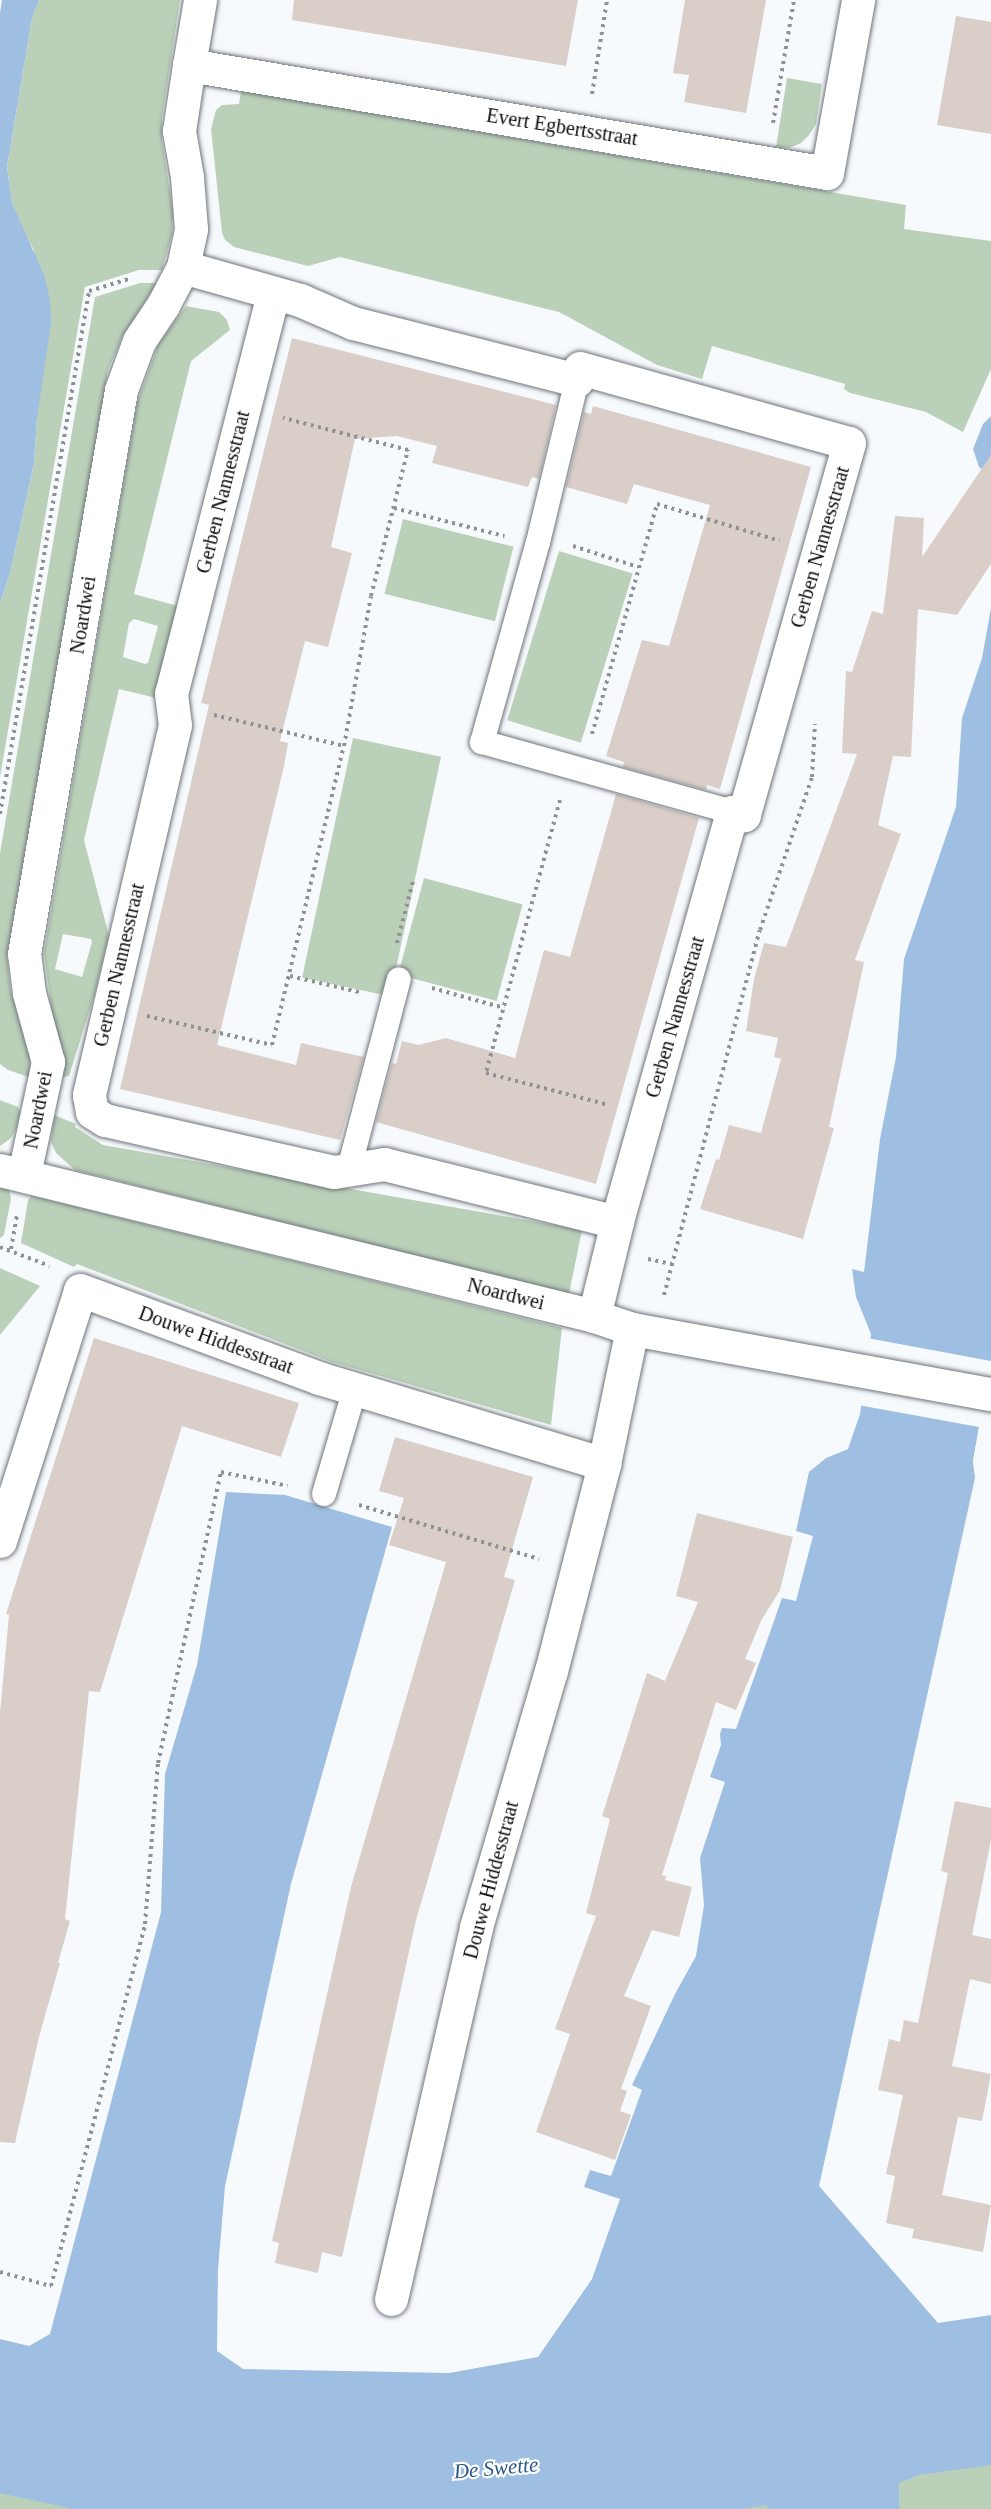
<!DOCTYPE html>
<html>
<head>
<meta charset="utf-8">
<style>
	body { margin:0 }
	#map { position:relative; width:991px; height:2509px; overflow:hidden; background:#f7fafd; font-family:"Times New Roman",serif }
	div>[style] { position:absolute }
	[style*='--x'] { left:calc(var(--x)*1px); top:calc(var(--y)*1px); width:calc(var(--w)*1px); rotate:calc(var(--a)*1deg) }
	.green>* { inset:0; background:#bbd0b8; transform-origin:0 0 }
	.water>* { inset:0; background:#9ebfe1 }
	.pier>* { inset:0; background:#f7fafd }
	.building>* { inset:0; background:#d9cec8 }
	.path>* { height:4px; margin-top:-2px; transform-origin:0; background:repeating-linear-gradient(90deg,#8f9295 0 3px,transparent 0 7.5px) }
	.roads { filter:drop-shadow(0 0 2px #6d757b) drop-shadow(0 0 2px #6d757b) }
	.lane>* { height:24px; margin:-12px; padding:0 12px; transform-origin:12px; border-radius:12px; background:#fff }
	.street>* { height:33px; margin:-16.5px; padding:0 16.5px; transform-origin:16.5px; border-radius:16.5px; background:#fff }
	span { translate:-50% -50%; white-space:nowrap; text-align:center; line-height:1.15; -webkit-text-stroke:4.5px #fff; paint-order:stroke }
	.street-label { font-size:20px; color:#0a0d0f }
	.water-label { font-size:21px; color:#2a5986; font-style:italic }
</style>
</head>
<body>
<div id="map">
	<div class="green">
		<i style="clip-path:polygon(39px 0,180px 0,162px 118px,162px 141px,173px 212px,172px 234px,162px 270px,139px 270px,85px 287px,0 777px,0 603px,10px 573px,34px 463px,37px 418px,34px 250px,21px 227px,12px 203px,7px 167px,32px 18px)"></i>
		<i style="clip-path:polygon(787px 78px,822px 84px,816px 124px,809px 135px,801px 143px,789px 148px,776px 147px)"></i>
		<i style="clip-path:polygon(241px 91px,906px 205px,904px 229px,991px 241px,991px 369px,963px 432px,926px 412px,850px 393px,844px 389px,845px 384px,712px 346px,702px 379px,657px 365px,559px 312px,340px 257px,308px 266px,234px 247px,225px 240px,222px 233px,211px 129px,216px 110px,222px 105px,239px 104px)"></i>
		<i style="clip-path:polygon(140px 283px,157px 283px,122px 337px,108px 370px,7px 956px,10px 988px,30px 1058px,29px 1077px,8px 1070px,0 1064px,0 853px,95px 297px)"></i>
		<i style="clip-path:polygon(evenodd,186px 306px,219px 312px,227px 320px,230px 330px,191px 361px,134px 594px,178px 606px,156px 698px,119px 689px,84px 840px,109px 936px,94px 996px,69px 1076px,63px 1077px,62px 1053px,52px 1014px,44px 953px,137px 403px,159px 343px,186px 306px,134px 619px,158px 626px,148px 663px,145px 664px,123px 657px,129px 623px,134px 619px,186px 306px,63px 934px,91px 939px,92px 942px,82px 977px,55px 969px,63px 934px)"></i>
		<i style="left:403px;top:519px;width:114px;height:77px;rotate:14deg"></i>
		<i style="left:559px;top:551px;width:77px;height:177px;rotate:17deg"></i>
		<i style="left:353px;top:738px;width:90px;height:245px;rotate:12deg"></i>
		<i style="left:424px;top:878px;width:102px;height:100px;rotate:15deg"></i>
		<i style="clip-path:polygon(0 1100px,18px 1107px,20px 1112px,17px 1127px,11px 1138px,0 1146px)"></i>
		<i style="clip-path:polygon(54px 1115px,76px 1124px,75px 1127px,103px 1145px,582px 1230px,569px 1294px,75px 1170px,56px 1153px,51px 1142px)"></i>
		<i style="clip-path:polygon(0 1188px,9px 1190px,11px 1198px,4px 1235px,0 1238px)"></i>
		<i style="clip-path:polygon(32px 1196px,562px 1328px,551px 1425px,332px 1362px,77px 1264px,74px 1267px,21px 1243px,28px 1200px)"></i>
		<i style="clip-path:polygon(0 1268px,40px 1286px,0 1335px)"></i>
		<i style="clip-path:polygon(991px 2461px,991px 2509px,669px 2509px)"></i>
		<i style="clip-path:polygon(0 2473px,162px 2509px,0 2509px)"></i>
	</div>
	<div class="water">
		<i style="clip-path:polygon(2px 0,39px 0,32px 18px,7px 167px,12px 203px,45px 277px,50px 301px,51px 323px,37px 418px,34px 463px,10px 573px,0 603px,0 13px)"></i>
		<i style="clip-path:polygon(991px 416px,991px 476px,979px 467px,973px 449px,983px 424px)"></i>
		<i style="clip-path:polygon(991px 608px,991px 1362px,973px 1461px,975px 1478px,819px 2186px,938px 2323px,991px 2315px,991px 2465px,919px 2475px,899px 2483px,899px 2509px,767px 2509px,767px 2505px,743px 2509px,73px 2509px,0 2493px,0 2339px,29px 2346px,50px 2334px,161px 1912px,165px 1774px,197px 1665px,226px 1492px,285px 1495px,392px 1527px,291px 1884px,225px 2186px,218px 2269px,217px 2351px,243px 2369px,449px 2373px,538px 2357px,592px 2279px,620px 2199px,584px 2187px,590px 2170px,611px 2176px,642px 2090px,632px 2085px,675px 1994px,696px 1956px,704px 1905px,700px 1858px,725px 1782px,710px 1777px,721px 1745px,720px 1734px,722px 1728px,736px 1729px,782px 1598px,796px 1601px,813px 1536px,796px 1531px,809px 1472px,826px 1458px,848px 1449px,860px 1414px,871px 1334px,856px 1297px,852px 1269px,864px 1272px,880px 1139px,896px 1057px,904px 959px,956px 807px,962px 718px,982px 658px)"></i>
	</div>
	<div class="pier">
		<i style="clip-path:polygon(867px 1338px,991px 1361px,991px 1379px,976px 1461px,978px 1475px,975px 1475px,973px 1461px,979px 1427px,858px 1405px)"></i>
	</div>
	<div class="building">
		<i style="clip-path:polygon(294px 0,578px 0,566px 66px,292px 20px)"></i>
		<i style="clip-path:polygon(685px 0,766px 0,746px 113px,684px 102px,689px 75px,673px 73px)"></i>
		<i style="clip-path:polygon(956px 16px,991px 22px,991px 134px,937px 125px)"></i>
		<i style="clip-path:polygon(292px 338px,556px 405px,539px 479px,532px 477px,528px 487px,432px 463px,437px 446px,397px 436px,355px 439px,331px 547px,352px 553px,328px 647px,305px 641px,280px 741px,288px 743px,284px 766px,217px 1045px,296px 1065px,301px 1043px,364px 1057px,340px 1140px,120px 1089px,209px 705px,201px 703px)"></i>
		<i style="clip-path:polygon(593px 406px,811px 467px,720px 789px,707px 785px,706px 790px,623px 767px,624px 762px,606px 756px,642px 640px,669px 646px,710px 505px,634px 484px,627px 504px,566px 487px,584px 412px,591px 414px)"></i>
		<i style="clip-path:polygon(991px 455px,991px 564px,957px 615px,918px 609px,911px 757px,893px 756px,878px 825px,901px 834px,855px 960px,864px 962px,829px 1127px,834px 1128px,803px 1239px,700px 1209px,716px 1159px,719px 1160px,729px 1125px,761px 1133px,781px 1059px,774px 1057px,778px 1038px,746px 1031px,754px 979px,764px 943px,786px 947px,857px 754px,842px 753px,846px 671px,852px 672px,872px 611px,883px 614px,895px 516px,924px 518px,922px 557px)"></i>
		<i style="clip-path:polygon(616px 794px,699px 818px,596px 1184px,376px 1122px,392px 1063px,396px 1064px,402px 1041px,418px 1045px,446px 1038px,515px 1058px,544px 950px,570px 957px)"></i>
		<i style="clip-path:polygon(94px 1338px,299px 1403px,281px 1457px,182px 1426px,100px 1692px,89px 1691px,65px 1919px,70px 1921px,58px 1963px,60px 1963px,39px 2037px,15px 2143px,0 2142px,0 1713px,9px 1615px,6px 1614px)"></i>
		<i style="clip-path:polygon(395px 1437px,533px 1477px,504px 1577px,515px 1580px,416px 1920px,342px 2257px,322px 2252px,318px 2273px,275px 2263px,279px 2243px,272px 2241px,351px 1887px,446px 1562px,389px 1545px,404px 1498px,379px 1491px)"></i>
		<i style="clip-path:polygon(697px 1513px,793px 1537px,780px 1590px,761px 1621px,745px 1659px,756px 1663px,736px 1710px,716px 1702px,662px 1875px,666px 1876px,665px 1880px,692px 1887px,679px 1937px,652px 1930px,624px 1996px,651px 2006px,621px 2089px,627px 2091px,620px 2111px,631px 2115px,615px 2160px,536px 2132px,570px 2034px,555px 2029px,596px 1916px,586px 1913px,610px 1819px,602px 1816px,647px 1673px,665px 1681px,698px 1602px,676px 1596px)"></i>
		<i style="clip-path:polygon(955px 1801px,991px 1808px,991px 1840px,972px 1935px,991px 1939px,991px 1984px,970px 1979px,952px 2066px,991px 2074px,982px 2121px,958px 2117px,942px 2195px,991px 2205px,983px 2252px,912px 2238px,914px 2229px,886px 2223px,895px 2176px,886px 2174px,903px 2095px,878px 2090px,889px 2039px,900px 2042px,904px 2020px,918px 2023px,948px 1873px,941px 1871px)"></i>
	</div>
	<div class="path">
		<i style="--x:592;--y:94;--w:95;--a:-80.9"></i>
		<i style="--x:773;--y:123;--w:125;--a:-80.3"></i>
		<i style="--x:394;--y:508;--w:114;--a:14.3"></i>
		<i style="--x:573;--y:546;--w:68;--a:17.9"></i>
		<i style="--x:214;--y:715;--w:134;--a:13.4"></i>
		<i style="--x:592;--y:734;--w:239;--a:-74.2"></i>
		<i style="--x:657;--y:504;--w:128;--a:16.7"></i>
		<i style="--x:560;--y:800;--w:283;--a:105.2"></i>
		<i style="--x:486;--y:1073;--w:127;--a:14.6"></i>
		<i style="--x:0;--y:814;--w:531;--a:-80.34"></i>
		<i style="--x:89;--y:291;--w:42;--a:-16.7"></i>
		<i style="--x:397;--y:943;--w:64;--a:-75.5"></i>
		<i style="--x:290;--y:976;--w:71;--a:13.1"></i>
		<i style="--x:432;--y:988;--w:75;--a:15.5"></i>
		<i style="--x:147;--y:1016;--w:128;--a:13.1"></i>
		<i style="--x:272;--y:1045;--w:308;--a:-76.5"></i>
		<i style="--x:344;--y:746;--w:152;--a:-79.8"></i>
		<i style="--x:371;--y:596;--w:151;--a:-75.8"></i>
		<i style="--x:408;--y:450;--w:129;--a:-165.6"></i>
		<i style="--x:0;--y:1247;--w:53;--a:20.8"></i>
		<i style="--x:11;--y:1249;--w:36;--a:-80"></i>
		<i style="--x:648;--y:1259;--w:24;--a:12"></i>
		<i style="--x:664;--y:1295;--w:377;--a:-75.3"></i>
		<i style="--x:760;--y:930;--w:162;--a:-71.2"></i>
		<i style="--x:812;--y:777;--w:53;--a:-86.8"></i>
		<i style="--x:359;--y:1505;--w:188;--a:16.7"></i>
		<i style="--x:0;--y:2272;--w:53;--a:15.4"></i>
		<i style="--x:51;--y:2286;--w:374;--a:-75.4"></i>
		<i style="--x:145;--y:1924;--w:162;--a:-85.4"></i>
		<i style="--x:158;--y:1763;--w:298;--a:-77.8"></i>
		<i style="--x:221;--y:1472;--w:68;--a:11.8"></i>
	</div>
	<div class="roads">
		<div class="lane">
			<i style="--x:577;--y:380;--w:167;--a:103.5"></i>
			<i style="--x:538;--y:542;--w:208;--a:105.6"></i>
			<i style="--x:482;--y:742;--w:260;--a:15.6"></i>
			<i style="--x:349;--y:1169;--w:196;--a:-75.3"></i>
			<i style="--x:324;--y:1494;--w:109;--a:-73.6"></i>
		</div>
		<div class="street">
			<i style="--x:200;--y:0;--w:66;--a:99.6"></i>
			<i style="--x:189;--y:65;--w:647;--a:9.61"></i>
			<i style="--x:827;--y:173;--w:176;--a:-79.8"></i>
			<i style="--x:183;--y:267;--w:122;--a:15.8"></i>
			<i style="--x:300;--y:300;--w:58;--a:23.5"></i>
			<i style="--x:353;--y:323;--w:231;--a:14.3"></i>
			<i style="--x:577;--y:380;--w:12;--a:-76"></i>
			<i style="--x:580;--y:368;--w:279;--a:15.6"></i>
			<i style="--x:849;--y:443;--w:387;--a:105.8"></i>
			<i style="--x:744;--y:815;--w:12;--a:-166"></i>
			<i style="--x:732;--y:812;--w:426;--a:105.7"></i>
			<i style="--x:617;--y:1222;--w:97;--a:103.7"></i>
			<i style="--x:273;--y:294;--w:412;--a:104.3"></i>
			<i style="--x:171;--y:693;--w:32;--a:83"></i>
			<i style="--x:175;--y:725;--w:380;--a:103.1"></i>
			<i style="--x:89;--y:1095;--w:17;--a:80"></i>
			<i style="--x:92;--y:1112;--w:15;--a:32"></i>
			<i style="--x:105;--y:1120;--w:235;--a:12.8"></i>
			<i style="--x:334;--y:1172;--w:51;--a:-9.1"></i>
			<i style="--x:384;--y:1164;--w:240;--a:14"></i>
			<i style="--x:0;--y:1170;--w:612;--a:13.81"></i>
			<i style="--x:594;--y:1316;--w:40;--a:18.9"></i>
			<i style="--x:632;--y:1329;--w:365;--a:10.3"></i>
			<i style="--x:24;--y:1174;--w:115;--a:-77.9"></i>
			<i style="--x:48;--y:1062;--w:72;--a:-105.4"></i>
			<i style="--x:29;--y:993;--w:39;--a:-97"></i>
			<i style="--x:24;--y:954;--w:572;--a:-80.24"></i>
			<i style="--x:121;--y:390;--w:52;--a:-69.8"></i>
			<i style="--x:139;--y:341;--w:43;--a:-56.3"></i>
			<i style="--x:163;--y:305;--w:43;--a:-62.2"></i>
			<i style="--x:183;--y:267;--w:39;--a:-78"></i>
			<i style="--x:191;--y:229;--w:52;--a:-94.4"></i>
			<i style="--x:187;--y:177;--w:47;--a:-99.9"></i>
			<i style="--x:179;--y:131;--w:67;--a:-81.4"></i>
			<i style="--x:0;--y:1541;--w:263;--a:-72.3"></i>
			<i style="--x:80;--y:1290;--w:255;--a:20.2"></i>
			<i style="--x:319;--y:1378;--w:298;--a:16.8"></i>
			<i style="--x:391;--y:2299;--w:382;--a:-77.1"></i>
			<i style="--x:476;--y:1927;--w:267;--a:-73.7"></i>
			<i style="--x:551;--y:1671;--w:214;--a:-75.6"></i>
			<i style="--x:604;--y:1464;--w:138;--a:-78.3"></i>
		</div>
	</div>
	<div class="street-label">
		<span style="left:562px;top:127px;rotate:9deg">Evert Egbertsstraat</span>
		<span style="left:223px;top:492px;rotate:-76deg">Gerben Nannesstraat</span>
		<span style="left:820px;top:547px;rotate:-74deg">Gerben Nannesstraat</span>
		<span style="left:83px;top:615px;rotate:-81deg">Noardwei</span>
		<span style="left:119px;top:965px;rotate:-77deg">Gerben Nannesstraat</span>
		<span style="left:675px;top:1017px;rotate:-74deg">Gerben Nannesstraat</span>
		<span style="left:38px;top:1110px;rotate:-79deg">Noardwei</span>
		<span style="left:506px;top:1294px;rotate:14deg">Noardwei</span>
		<span style="left:216px;top:1340px;rotate:20deg">Douwe Hiddesstraat</span>
		<span style="left:491px;top:1880px;rotate:-75deg">Douwe Hiddesstraat</span>
	</div>
	<div class="water-label">
		<span style="left:496px;top:2468px;rotate:-5deg">De Swette</span>
	</div>
</div>
</body>
</html>
